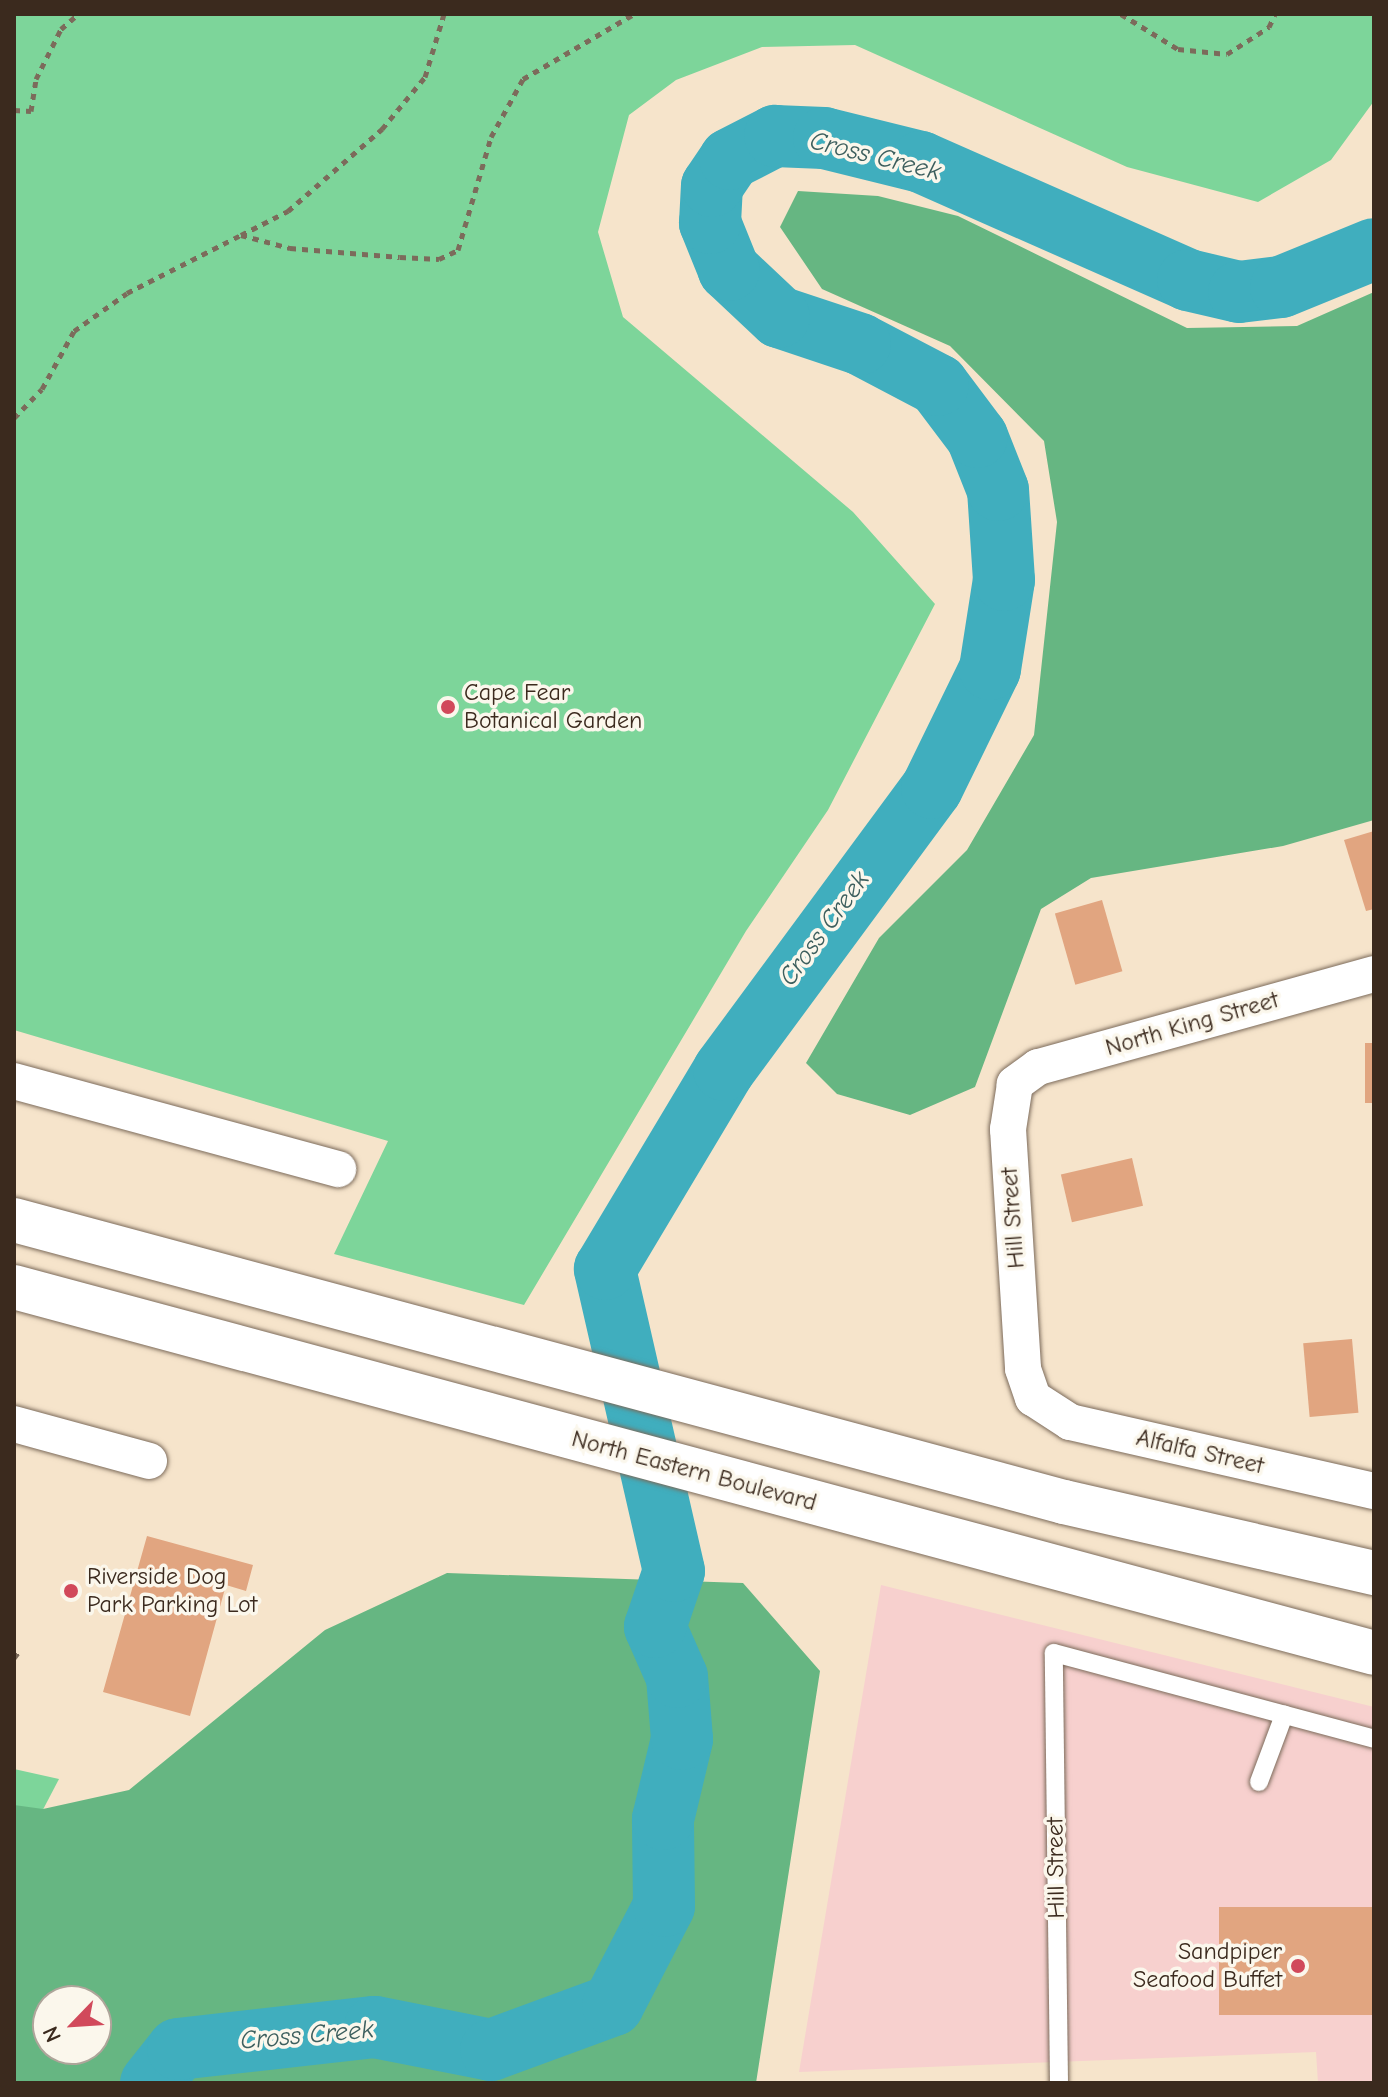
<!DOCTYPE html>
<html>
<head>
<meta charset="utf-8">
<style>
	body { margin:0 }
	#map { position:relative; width:1388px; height:2097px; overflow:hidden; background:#f6e4cb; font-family:"Comic Neue",sans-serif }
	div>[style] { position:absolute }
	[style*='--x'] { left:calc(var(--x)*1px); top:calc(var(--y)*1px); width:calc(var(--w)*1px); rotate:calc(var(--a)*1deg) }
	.built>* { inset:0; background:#f7d0ce }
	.green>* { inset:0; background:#7dd59a }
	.forest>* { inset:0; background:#66b682 }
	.river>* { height:62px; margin:-31px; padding:0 31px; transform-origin:31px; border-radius:31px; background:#40aebe }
	.building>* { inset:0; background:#e1a580; transform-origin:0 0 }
	.path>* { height:5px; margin-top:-2.5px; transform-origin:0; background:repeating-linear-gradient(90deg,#7c6b5b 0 6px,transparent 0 12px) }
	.roads { filter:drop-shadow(0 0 2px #7c6b5b) drop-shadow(0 0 2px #7c6b5b) }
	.lane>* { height:18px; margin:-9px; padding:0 9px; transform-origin:9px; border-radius:9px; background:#fff }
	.street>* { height:36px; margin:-18px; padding:0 18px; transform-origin:18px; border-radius:18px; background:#fff }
	.highway>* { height:44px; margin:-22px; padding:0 22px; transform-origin:22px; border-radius:22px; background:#fff }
	.dots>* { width:22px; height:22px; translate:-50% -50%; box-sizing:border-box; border:4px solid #fbf7ec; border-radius:50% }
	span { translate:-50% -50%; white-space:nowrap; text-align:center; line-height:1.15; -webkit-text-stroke:7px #fbf7ec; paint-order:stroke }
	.poi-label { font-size:24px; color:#3b2a1e }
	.left { translate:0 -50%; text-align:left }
	.right { translate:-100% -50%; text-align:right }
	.street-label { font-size:24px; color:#3b2a1e }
	.water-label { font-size:26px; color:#3d5f5e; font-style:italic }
	.frame { position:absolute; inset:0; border:16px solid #3b2a1e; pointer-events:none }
	.north { position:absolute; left:32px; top:1985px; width:80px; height:80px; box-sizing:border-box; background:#fbf7ec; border:2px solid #aea59a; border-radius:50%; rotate:245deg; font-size:22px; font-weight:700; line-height:32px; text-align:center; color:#3b2a1e }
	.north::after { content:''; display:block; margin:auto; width:28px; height:36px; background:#d1495b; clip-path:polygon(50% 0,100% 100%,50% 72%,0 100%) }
</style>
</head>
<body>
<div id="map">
	<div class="built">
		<i style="clip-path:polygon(881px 1585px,1374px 1707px,1374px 2083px,1318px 2083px,1316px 2052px,799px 2072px)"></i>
	</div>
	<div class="green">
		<i style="clip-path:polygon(14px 14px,1374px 14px,1374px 101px,1331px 160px,1258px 202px,1127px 167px,855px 45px,762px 47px,676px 80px,629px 115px,598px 232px,623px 317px,853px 512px,935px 604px,828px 810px,746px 931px,524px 1305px,334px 1254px,388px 1141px,14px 1030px)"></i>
		<i style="clip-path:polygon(14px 1769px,59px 1779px,14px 1865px)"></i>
	</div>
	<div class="forest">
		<i style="clip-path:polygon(798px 191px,878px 196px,958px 216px,1187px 328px,1297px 326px,1374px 292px,1374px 820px,1283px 846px,1091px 878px,1041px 909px,975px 1087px,910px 1115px,837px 1094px,806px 1063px,879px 938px,967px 850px,1034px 735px,1057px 522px,1044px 441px,950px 346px,822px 289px,780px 227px)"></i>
		<i style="clip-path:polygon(evenodd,447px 1573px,743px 1583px,820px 1671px,756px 2083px,14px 2083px,14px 1805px,43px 1809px,129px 1790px,325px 1630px,447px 1573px,48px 2001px,96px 2001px,96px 2049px,48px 2049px,48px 2001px)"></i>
	</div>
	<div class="river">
		<i style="--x:151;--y:2083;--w:43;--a:-51.5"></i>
		<i style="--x:178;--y:2049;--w:198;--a:-6.4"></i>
		<i style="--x:375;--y:2027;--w:118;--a:11.2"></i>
		<i style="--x:491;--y:2050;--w:130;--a:-20.2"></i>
		<i style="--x:613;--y:2005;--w:111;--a:-62.7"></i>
		<i style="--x:664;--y:1906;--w:87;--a:-90.7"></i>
		<i style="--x:663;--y:1819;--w:82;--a:-76.6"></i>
		<i style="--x:682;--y:1739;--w:62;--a:-94.6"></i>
		<i style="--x:677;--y:1677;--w:55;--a:-113.7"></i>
		<i style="--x:655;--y:1627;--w:59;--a:-71.3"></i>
		<i style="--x:674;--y:1571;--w:310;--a:-102.9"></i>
		<i style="--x:605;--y:1269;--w:232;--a:-59.1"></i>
		<i style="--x:724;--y:1070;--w:350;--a:-53.6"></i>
		<i style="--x:932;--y:788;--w:132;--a:-64"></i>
		<i style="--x:990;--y:669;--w:90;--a:-81.1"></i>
		<i style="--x:1004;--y:580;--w:90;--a:-93.8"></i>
		<i style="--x:998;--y:490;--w:57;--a:-111.6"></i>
		<i style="--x:977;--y:437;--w:65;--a:-126.9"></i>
		<i style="--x:938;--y:385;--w:88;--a:-152.3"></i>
		<i style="--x:860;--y:344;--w:85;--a:-161.6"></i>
		<i style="--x:779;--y:317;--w:69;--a:-136.8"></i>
		<i style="--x:729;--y:270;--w:51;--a:-112"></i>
		<i style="--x:710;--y:223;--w:37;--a:-87"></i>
		<i style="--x:712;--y:186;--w:32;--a:-56"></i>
		<i style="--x:730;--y:159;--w:51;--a:-27.1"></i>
		<i style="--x:775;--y:136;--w:49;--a:2.3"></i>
		<i style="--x:824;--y:138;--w:100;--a:13.9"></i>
		<i style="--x:921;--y:162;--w:292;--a:23.8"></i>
		<i style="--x:1188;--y:280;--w:52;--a:13.2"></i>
		<i style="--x:1239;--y:292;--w:42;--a:-6.8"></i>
		<i style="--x:1281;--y:287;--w:100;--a:-22.2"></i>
	</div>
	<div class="building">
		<i style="clip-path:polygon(1374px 831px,1374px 909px,1366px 911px,1344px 840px)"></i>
		<i style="left:1102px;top:900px;width:74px;height:49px;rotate:74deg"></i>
		<i style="left:1365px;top:1043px;width:9px;height:60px"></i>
		<i style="left:1132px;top:1158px;width:49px;height:73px;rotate:77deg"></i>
		<i style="left:1352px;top:1339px;width:74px;height:49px;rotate:85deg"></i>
		<i style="clip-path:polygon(147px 1536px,253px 1565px,246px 1591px,226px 1585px,190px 1716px,103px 1692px)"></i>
		<i style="left:1374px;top:1907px;width:108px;height:155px;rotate:90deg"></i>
	</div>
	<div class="path">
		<i style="--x:1121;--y:14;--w:67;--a:31.6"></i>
		<i style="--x:1178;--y:49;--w:49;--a:5.8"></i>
		<i style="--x:1227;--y:54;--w:50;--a:-32.7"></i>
		<i style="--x:1269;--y:27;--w:14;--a:-65"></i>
		<i style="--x:14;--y:110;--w:17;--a:3"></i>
		<i style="--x:31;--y:111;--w:32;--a:-81"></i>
		<i style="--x:36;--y:79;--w:56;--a:-63.4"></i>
		<i style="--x:61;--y:29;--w:23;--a:-41"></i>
		<i style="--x:241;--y:235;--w:53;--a:-27.1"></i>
		<i style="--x:288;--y:211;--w:125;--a:-41.1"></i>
		<i style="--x:382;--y:129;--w:67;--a:-50.4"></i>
		<i style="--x:425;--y:77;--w:66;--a:-73.2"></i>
		<i style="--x:14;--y:418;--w:40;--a:-46"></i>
		<i style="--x:42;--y:389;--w:66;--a:-61.1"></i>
		<i style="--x:74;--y:331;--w:65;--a:-35.6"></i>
		<i style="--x:127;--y:293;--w:128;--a:-27"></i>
		<i style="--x:241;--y:235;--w:51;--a:14.9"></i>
		<i style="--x:290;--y:248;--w:110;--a:4.7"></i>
		<i style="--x:400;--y:257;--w:39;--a:3"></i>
		<i style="--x:439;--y:259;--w:21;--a:-25"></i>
		<i style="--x:458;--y:250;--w:118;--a:-73.7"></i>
		<i style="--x:491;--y:137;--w:66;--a:-61.1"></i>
		<i style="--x:523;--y:79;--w:129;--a:-30.4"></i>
		<i style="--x:14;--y:1658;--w:10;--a:-53"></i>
	</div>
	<div class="roads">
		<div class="lane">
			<i style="--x:1259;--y:1782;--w:72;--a:-69.5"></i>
			<i style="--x:1059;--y:2083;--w:430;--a:-90.7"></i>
			<i style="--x:1054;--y:1653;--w:331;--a:15"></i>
		</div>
		<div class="street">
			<i style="--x:1374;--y:974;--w:349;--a:164.5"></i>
			<i style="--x:1038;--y:1067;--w:29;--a:144"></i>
			<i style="--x:1015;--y:1084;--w:46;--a:98.8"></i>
			<i style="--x:1008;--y:1129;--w:240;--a:86.4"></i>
			<i style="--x:1023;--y:1369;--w:31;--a:71"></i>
			<i style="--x:1033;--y:1398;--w:44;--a:33"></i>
			<i style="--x:1070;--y:1422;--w:312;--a:12.8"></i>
			<i style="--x:14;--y:1081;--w:336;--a:15.2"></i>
			<i style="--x:14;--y:1424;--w:140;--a:15.3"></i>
		</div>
		<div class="highway">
			<i style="--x:14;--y:1220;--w:1087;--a:15.03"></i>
			<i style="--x:1064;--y:1502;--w:318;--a:12.9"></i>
			<i style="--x:14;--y:1287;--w:1408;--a:15.06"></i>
		</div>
	</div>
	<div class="dots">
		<i style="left:448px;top:707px;background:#d1495b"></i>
		<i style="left:71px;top:1591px;background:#d1495b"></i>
		<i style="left:1298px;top:1966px;background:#d1495b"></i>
	</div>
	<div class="poi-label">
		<span class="left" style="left:464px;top:707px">Cape Fear<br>Botanical Garden</span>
		<span class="left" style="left:87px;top:1591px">Riverside Dog<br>Park Parking Lot</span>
		<span class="right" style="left:1282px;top:1966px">Sandpiper<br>Seafood Buffet</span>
	</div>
	<div class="street-label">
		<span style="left:1192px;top:1024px;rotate:-16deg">North King Street</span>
		<span style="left:1013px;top:1218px;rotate:-94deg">Hill Street</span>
		<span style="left:1200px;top:1452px;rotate:13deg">Alfalfa Street</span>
		<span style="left:694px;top:1471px;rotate:15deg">North Eastern Boulevard</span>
		<span style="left:1056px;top:1868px;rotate:-91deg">Hill Street</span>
	</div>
	<div class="water-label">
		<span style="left:875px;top:157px;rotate:14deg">Cross Creek</span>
		<span style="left:825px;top:929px;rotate:-54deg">Cross Creek</span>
		<span style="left:307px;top:2036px;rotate:-5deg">Cross Creek</span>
	</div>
	<div class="frame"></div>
	<div class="north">N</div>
</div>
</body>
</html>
